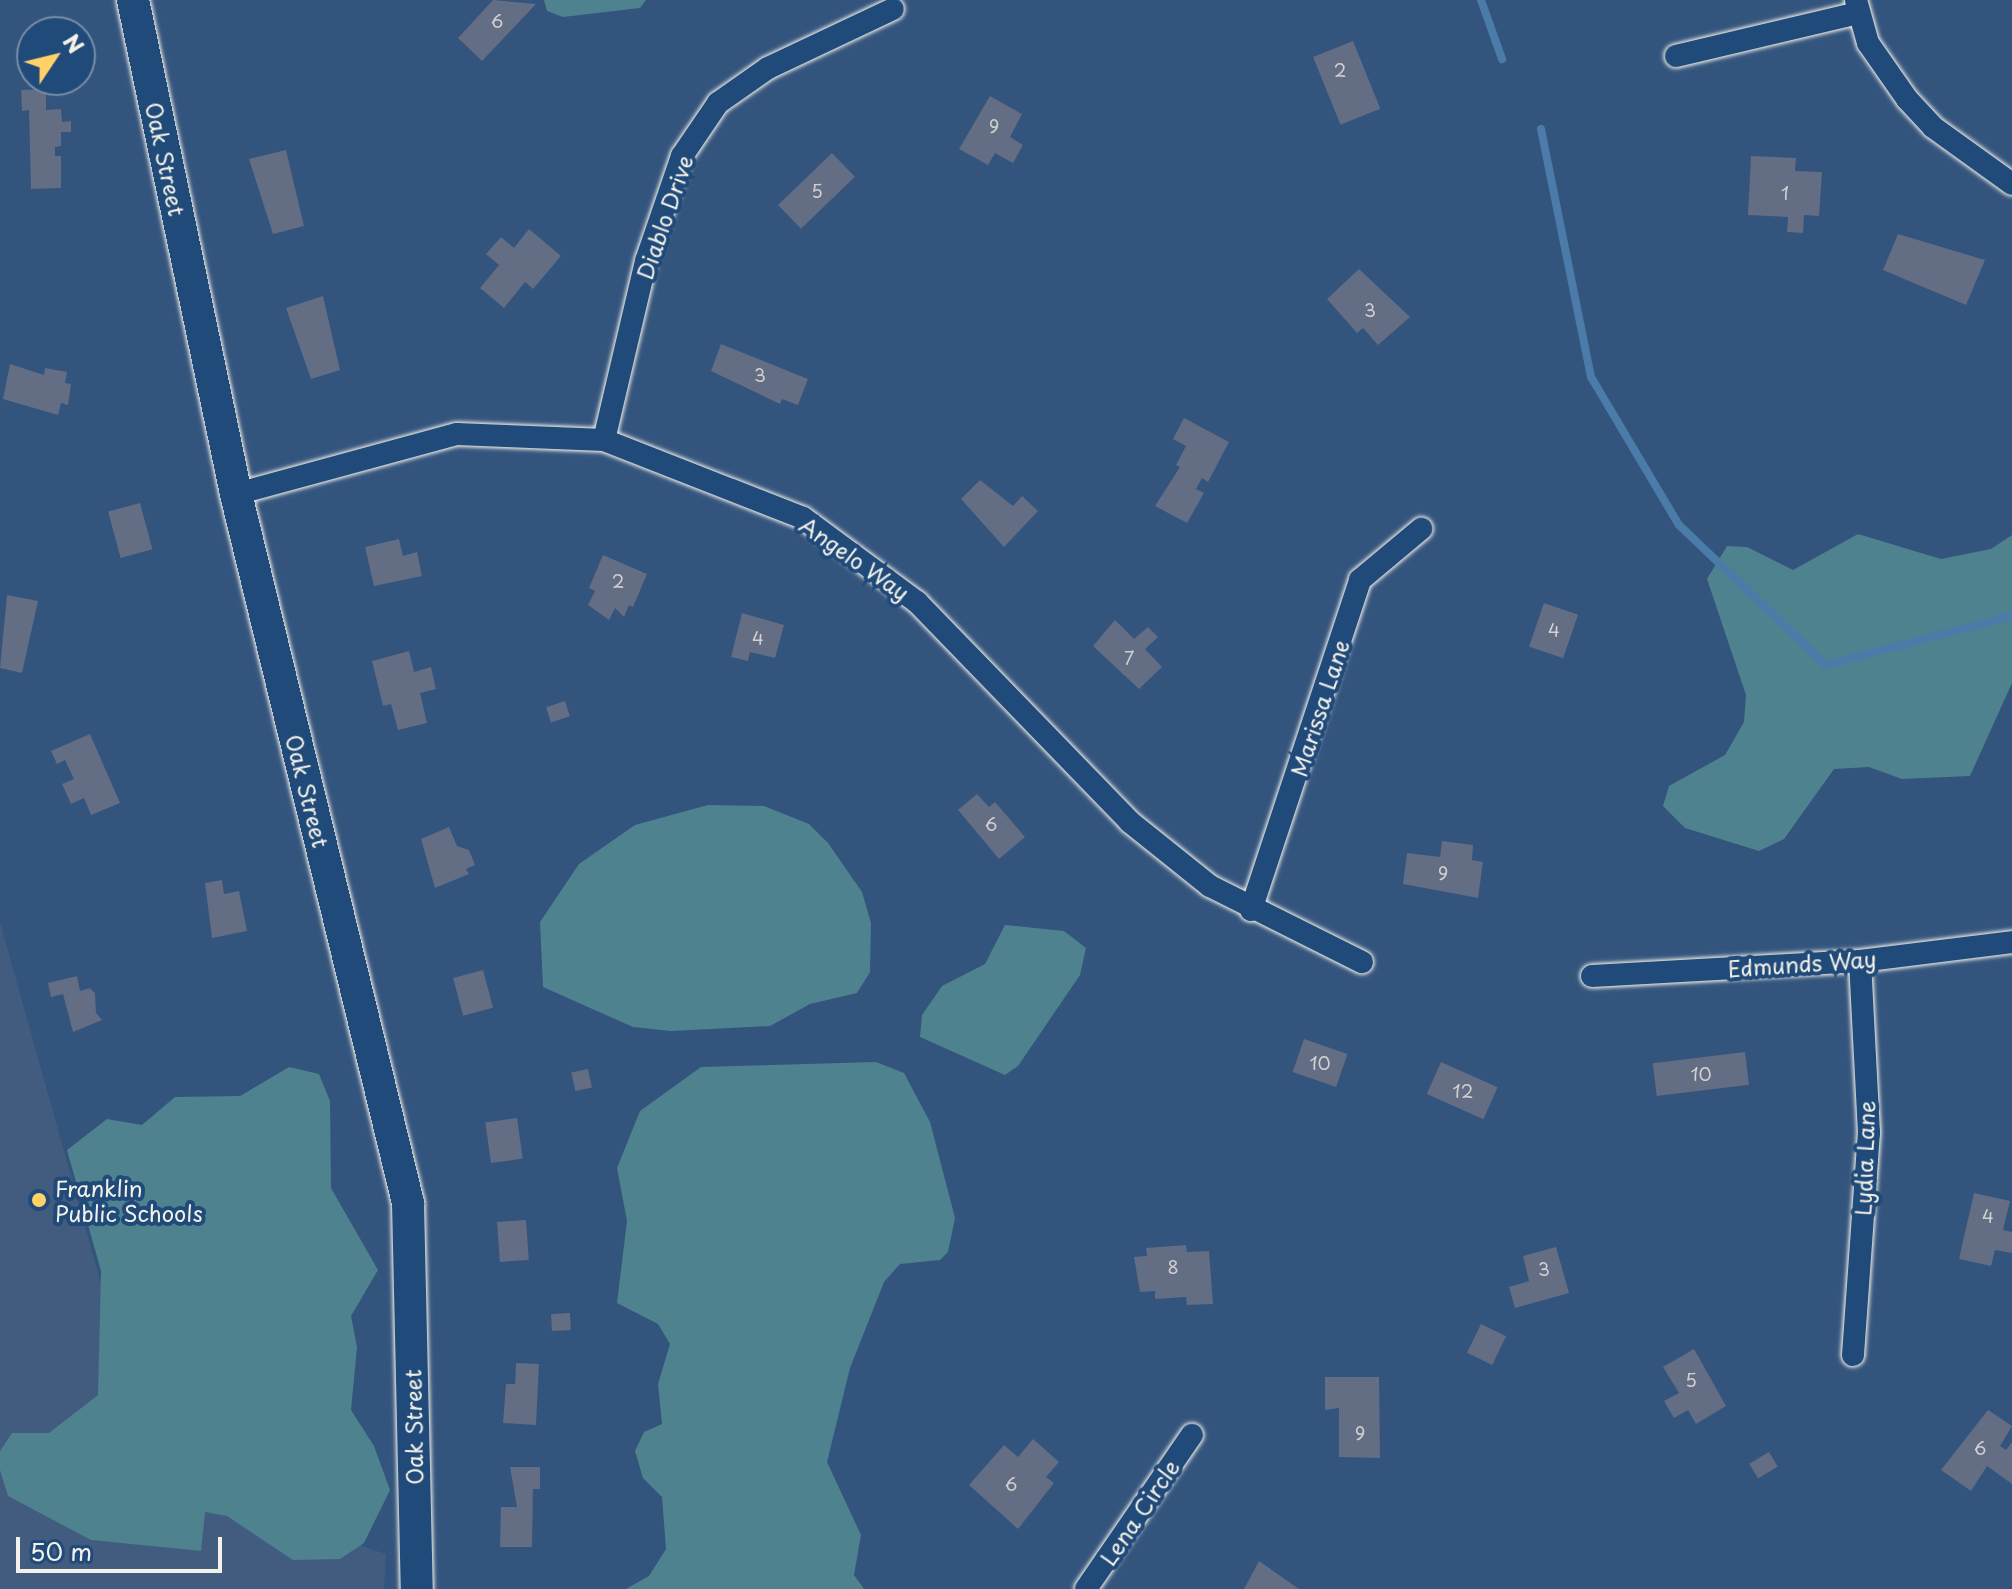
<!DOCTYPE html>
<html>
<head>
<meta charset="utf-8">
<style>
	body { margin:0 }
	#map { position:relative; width:2012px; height:1589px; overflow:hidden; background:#33547d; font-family:"Playpen Sans",sans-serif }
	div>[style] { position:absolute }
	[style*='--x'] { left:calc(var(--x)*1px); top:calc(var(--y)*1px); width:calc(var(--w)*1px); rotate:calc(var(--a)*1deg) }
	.built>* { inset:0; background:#415c7f }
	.green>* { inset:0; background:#4f828f }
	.stream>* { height:8px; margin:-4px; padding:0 4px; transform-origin:4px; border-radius:4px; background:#4b7ba8 }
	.building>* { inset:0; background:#636d83; transform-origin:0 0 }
	.roads { filter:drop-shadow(0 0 2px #f4f1e8) drop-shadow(0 0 2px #f4f1e8) }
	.street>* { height:22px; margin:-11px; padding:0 11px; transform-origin:11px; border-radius:11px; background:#1f4a7a }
	.secondary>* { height:32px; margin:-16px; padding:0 16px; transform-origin:16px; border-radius:16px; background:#1f4a7a }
	.dots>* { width:22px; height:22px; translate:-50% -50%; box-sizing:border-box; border:4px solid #1f4a7a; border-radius:50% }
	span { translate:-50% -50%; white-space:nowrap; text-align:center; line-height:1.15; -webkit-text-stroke:8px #1f4a7a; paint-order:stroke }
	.number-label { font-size:18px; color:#d0d0cf }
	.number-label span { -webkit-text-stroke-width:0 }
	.street-label { font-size:22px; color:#f4f1e8 }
	.poi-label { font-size:22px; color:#f4f1e8 }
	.left { translate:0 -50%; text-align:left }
	.north { position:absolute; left:16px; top:16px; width:80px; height:80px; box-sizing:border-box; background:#1f4a7a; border:2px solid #748da6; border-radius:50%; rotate:55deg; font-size:22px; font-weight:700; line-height:32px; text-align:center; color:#f4f1e8 }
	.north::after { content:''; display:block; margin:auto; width:28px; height:36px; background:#ffd166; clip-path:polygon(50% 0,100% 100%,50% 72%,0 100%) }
	.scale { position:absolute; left:16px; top:1537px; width:206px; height:36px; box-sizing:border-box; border:4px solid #f4f1e8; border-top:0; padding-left:10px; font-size:24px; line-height:28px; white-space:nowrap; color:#f4f1e8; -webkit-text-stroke:6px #1f4a7a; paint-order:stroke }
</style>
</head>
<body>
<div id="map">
	<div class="built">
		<i style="clip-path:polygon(0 922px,155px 1477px,386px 1554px,384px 1589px,0 1589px)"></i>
	</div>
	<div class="green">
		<i style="clip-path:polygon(544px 0,646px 0,640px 8px,563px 17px,547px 11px)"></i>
		<i style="clip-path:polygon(1858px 534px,1941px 559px,1991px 549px,2012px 535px,2012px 683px,1970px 776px,1902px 779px,1869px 767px,1834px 769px,1784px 839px,1759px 851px,1685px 828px,1663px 806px,1669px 786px,1725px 755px,1744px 722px,1746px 695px,1707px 579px,1727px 546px,1747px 547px,1793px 570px)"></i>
		<i style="clip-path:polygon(708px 805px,764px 806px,809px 824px,828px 843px,862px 892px,871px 923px,870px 972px,857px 993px,810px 1004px,770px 1026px,671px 1031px,633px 1027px,543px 987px,540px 922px,579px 864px,635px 825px)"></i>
		<i style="clip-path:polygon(1005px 925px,1064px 931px,1086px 948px,1080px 975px,1018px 1066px,1005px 1075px,920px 1037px,922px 1015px,942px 986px,985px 964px)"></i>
		<i style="clip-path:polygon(876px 1062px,904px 1073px,930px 1122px,955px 1218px,948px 1252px,940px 1260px,900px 1264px,884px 1282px,850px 1368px,827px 1462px,861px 1535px,854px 1575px,864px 1589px,626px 1589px,649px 1576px,666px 1549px,662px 1497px,643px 1478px,635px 1451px,644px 1432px,662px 1424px,658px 1384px,670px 1344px,658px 1324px,617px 1303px,627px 1221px,617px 1168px,640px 1111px,701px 1067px)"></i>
		<i style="clip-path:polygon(289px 1067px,319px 1074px,330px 1101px,331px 1188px,378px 1270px,351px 1316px,357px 1347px,351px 1410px,374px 1446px,390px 1490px,364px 1543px,340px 1559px,293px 1560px,227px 1516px,205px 1512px,201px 1551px,91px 1540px,8px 1496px,0 1470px,0 1451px,12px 1433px,49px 1433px,98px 1395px,101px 1271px,67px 1150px,107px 1119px,142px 1125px,175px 1097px,240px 1096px)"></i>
	</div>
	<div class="stream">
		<i style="--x:1481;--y:0;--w:63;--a:70.4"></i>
		<i style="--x:1541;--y:129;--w:253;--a:78.6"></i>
		<i style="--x:1591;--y:377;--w:172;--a:59.3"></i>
		<i style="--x:1679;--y:525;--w:203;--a:43.6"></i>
		<i style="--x:1826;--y:665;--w:192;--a:-14.8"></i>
	</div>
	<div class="building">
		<i style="clip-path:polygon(493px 0,536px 4px,482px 61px,458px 38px)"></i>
		<i style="left:1353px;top:41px;width:73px;height:43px;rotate:68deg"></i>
		<i style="clip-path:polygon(46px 89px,46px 110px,61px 109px,62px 122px,71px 121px,71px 132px,61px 132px,61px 146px,55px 147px,55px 156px,61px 156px,61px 188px,31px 189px,29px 110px,22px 111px,21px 90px)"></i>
		<i style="clip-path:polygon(990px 96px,1022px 114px,1010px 137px,1023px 145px,1013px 163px,995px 153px,988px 165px,959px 149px)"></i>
		<i style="clip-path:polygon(286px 150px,304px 226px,273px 234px,249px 159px)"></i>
		<i style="left:832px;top:153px;width:33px;height:75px;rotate:46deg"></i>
		<i style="clip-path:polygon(1751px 156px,1796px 158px,1795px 171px,1822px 172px,1819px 216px,1804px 215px,1803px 233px,1787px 232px,1788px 217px,1748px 215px)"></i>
		<i style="clip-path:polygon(529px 229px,561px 256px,533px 289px,525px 282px,504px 308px,480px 288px,499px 265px,486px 254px,501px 237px,514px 248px)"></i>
		<i style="clip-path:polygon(1898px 234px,1985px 260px,1966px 305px,1883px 270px)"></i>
		<i style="clip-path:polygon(1359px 269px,1410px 317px,1378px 345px,1363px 328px,1357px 333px,1327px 299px)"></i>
		<i style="clip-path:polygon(323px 296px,340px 370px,311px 379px,286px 308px)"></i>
		<i style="clip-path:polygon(721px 344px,808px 379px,798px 405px,782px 399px,780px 404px,711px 371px)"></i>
		<i style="clip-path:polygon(10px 364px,44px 375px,45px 368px,67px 372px,65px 383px,71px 384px,68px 405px,61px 403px,58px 415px,3px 399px)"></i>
		<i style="clip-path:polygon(1184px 418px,1229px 442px,1208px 482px,1202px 478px,1196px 489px,1204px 493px,1187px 523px,1155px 506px,1180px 467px,1176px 465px,1186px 446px,1173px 439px)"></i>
		<i style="clip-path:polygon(980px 480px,1013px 506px,1022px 496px,1038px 511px,1004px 547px,961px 499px)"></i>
		<i style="left:140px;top:503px;width:48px;height:33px;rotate:75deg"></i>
		<i style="clip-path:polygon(399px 539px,403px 556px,417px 552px,422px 576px,374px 586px,365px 547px)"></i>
		<i style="clip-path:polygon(603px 555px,647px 574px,633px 607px,629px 605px,624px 617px,615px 608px,609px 620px,588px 605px,595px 591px,589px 588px)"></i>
		<i style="clip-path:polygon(7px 595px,38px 601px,22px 673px,0 668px)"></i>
		<i style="left:1544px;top:603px;width:36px;height:46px;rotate:19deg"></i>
		<i style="clip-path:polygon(742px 613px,784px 625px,775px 658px,750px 652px,748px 661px,731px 657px)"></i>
		<i style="clip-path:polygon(1115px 620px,1134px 639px,1148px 627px,1158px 637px,1145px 649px,1162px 667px,1139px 689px,1093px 646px)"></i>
		<i style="clip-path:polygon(409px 651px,414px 672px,431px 667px,436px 689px,420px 693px,427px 723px,398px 730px,391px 704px,383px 706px,372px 661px)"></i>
		<i style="left:565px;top:701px;width:16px;height:20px;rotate:72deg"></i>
		<i style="clip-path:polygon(90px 734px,120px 803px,91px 815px,84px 798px,71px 804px,62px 784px,74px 779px,65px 760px,57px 764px,51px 751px)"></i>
		<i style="clip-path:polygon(977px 794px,989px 807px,995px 802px,1025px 837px,999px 859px,958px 810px)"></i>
		<i style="clip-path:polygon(449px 827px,457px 846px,469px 850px,475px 865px,466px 869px,469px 874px,435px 888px,421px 839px)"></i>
		<i style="clip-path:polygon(1442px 841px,1473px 845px,1472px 860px,1483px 862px,1478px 898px,1403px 884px,1407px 853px,1440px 857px)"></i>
		<i style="clip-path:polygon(222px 880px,224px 894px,239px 891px,247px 931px,212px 938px,205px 883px)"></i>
		<i style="left:483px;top:970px;width:39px;height:31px;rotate:75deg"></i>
		<i style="clip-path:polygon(77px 976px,80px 991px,90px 988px,95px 993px,96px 1013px,102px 1020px,73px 1032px,63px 994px,51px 997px,48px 983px)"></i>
		<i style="left:1304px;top:1039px;width:46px;height:35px;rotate:19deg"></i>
		<i style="left:1745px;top:1052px;width:33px;height:93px;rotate:83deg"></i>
		<i style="left:1441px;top:1062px;width:62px;height:35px;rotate:24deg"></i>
		<i style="left:588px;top:1069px;width:19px;height:17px;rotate:78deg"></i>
		<i style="left:517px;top:1118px;width:41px;height:32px;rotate:82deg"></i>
		<i style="clip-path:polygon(1974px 1193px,2010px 1201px,2003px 1230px,2012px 1232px,2012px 1253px,1995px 1250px,1991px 1266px,1959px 1259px)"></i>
		<i style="left:526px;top:1220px;width:40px;height:29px;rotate:86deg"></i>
		<i style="clip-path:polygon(1186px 1245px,1187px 1252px,1209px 1251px,1213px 1304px,1187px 1305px,1186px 1297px,1155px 1299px,1155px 1291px,1140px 1292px,1134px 1257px,1147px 1256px,1146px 1248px)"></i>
		<i style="clip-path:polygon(1556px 1247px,1569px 1293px,1515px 1308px,1509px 1287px,1529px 1281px,1523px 1256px)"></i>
		<i style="left:570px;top:1313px;width:17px;height:19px;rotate:87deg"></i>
		<i style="left:1481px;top:1324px;width:28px;height:32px;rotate:26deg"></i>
		<i style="clip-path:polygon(1694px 1349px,1726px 1406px,1696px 1424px,1688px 1410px,1674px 1418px,1664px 1401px,1679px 1393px,1663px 1367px)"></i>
		<i style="clip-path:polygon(516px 1363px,539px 1364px,536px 1425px,503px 1423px,506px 1384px,515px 1384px)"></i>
		<i style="clip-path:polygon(1325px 1377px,1379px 1377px,1380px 1458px,1339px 1457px,1339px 1408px,1325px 1410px)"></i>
		<i style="clip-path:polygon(1988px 1410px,2012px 1426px,2000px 1446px,2006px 1450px,2012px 1442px,2012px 1484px,1987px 1466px,1971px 1491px,1941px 1470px)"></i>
		<i style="clip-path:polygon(1033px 1439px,1059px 1462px,1046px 1477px,1054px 1483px,1018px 1529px,969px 1485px,1004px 1445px,1018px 1457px)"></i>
		<i style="left:1769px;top:1452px;width:17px;height:23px;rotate:59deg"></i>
		<i style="clip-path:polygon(510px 1467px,540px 1467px,540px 1489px,533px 1489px,532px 1547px,500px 1547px,501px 1507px,517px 1507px)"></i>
		<i style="clip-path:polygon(1259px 1561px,1299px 1589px,1244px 1589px)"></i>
	</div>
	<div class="roads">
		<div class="street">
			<i style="--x:1856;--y:0;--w:45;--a:74.4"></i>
			<i style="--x:1868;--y:43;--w:68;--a:55.1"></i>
			<i style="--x:1907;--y:99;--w:38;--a:47"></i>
			<i style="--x:1933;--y:127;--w:97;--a:35.8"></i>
			<i style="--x:1676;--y:56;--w:187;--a:-13.3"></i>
			<i style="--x:604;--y:440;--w:184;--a:-76.8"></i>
			<i style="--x:646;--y:261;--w:111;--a:-71.1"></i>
			<i style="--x:682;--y:156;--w:64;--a:-55.8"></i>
			<i style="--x:718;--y:103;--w:61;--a:-35"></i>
			<i style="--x:768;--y:68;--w:138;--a:-25.3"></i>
			<i style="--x:236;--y:494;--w:229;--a:-15.2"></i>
			<i style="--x:457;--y:434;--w:147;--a:2.3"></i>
			<i style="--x:604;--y:440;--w:214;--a:21.4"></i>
			<i style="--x:803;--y:518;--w:142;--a:36.4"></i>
			<i style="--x:917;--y:602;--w:306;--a:45.9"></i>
			<i style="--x:1130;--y:822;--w:102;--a:38.7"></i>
			<i style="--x:1210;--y:886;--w:170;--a:26.6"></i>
			<i style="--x:1251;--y:910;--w:348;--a:-71.7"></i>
			<i style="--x:1360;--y:580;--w:80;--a:-39.9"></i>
			<i style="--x:1592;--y:976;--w:268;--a:-3.2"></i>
			<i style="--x:1860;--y:961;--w:153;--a:-7.1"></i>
			<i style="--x:1853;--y:1355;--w:223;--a:-85.9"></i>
			<i style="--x:1869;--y:1133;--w:172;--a:-93"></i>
			<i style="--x:1086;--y:1589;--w:187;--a:-55.5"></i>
		</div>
		<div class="secondary">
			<i style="--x:133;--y:0;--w:505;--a:78.22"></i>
			<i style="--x:236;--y:494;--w:730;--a:76.36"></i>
			<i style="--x:408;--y:1203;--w:386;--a:88.7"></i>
		</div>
	</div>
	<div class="dots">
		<i style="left:39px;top:1200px;background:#ffd166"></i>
	</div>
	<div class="number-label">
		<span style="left:497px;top:21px">6</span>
		<span style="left:1340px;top:70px">2</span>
		<span style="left:994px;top:126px">9</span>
		<span style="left:817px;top:191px">5</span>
		<span style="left:1785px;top:193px">1</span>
		<span style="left:1370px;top:310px">3</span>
		<span style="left:760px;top:375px">3</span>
		<span style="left:618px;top:581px">2</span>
		<span style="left:1554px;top:630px">4</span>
		<span style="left:758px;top:638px">4</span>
		<span style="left:1129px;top:658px">7</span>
		<span style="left:991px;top:824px">6</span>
		<span style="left:1443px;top:873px">9</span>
		<span style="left:1320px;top:1063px">10</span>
		<span style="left:1701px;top:1074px">10</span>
		<span style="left:1463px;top:1091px">12</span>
		<span style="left:1988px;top:1216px">4</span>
		<span style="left:1173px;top:1267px">8</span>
		<span style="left:1544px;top:1269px">3</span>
		<span style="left:1691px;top:1380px">5</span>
		<span style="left:1360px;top:1433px">9</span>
		<span style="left:1980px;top:1448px">6</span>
		<span style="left:1011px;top:1484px">6</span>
	</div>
	<div class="street-label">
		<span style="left:166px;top:159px;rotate:78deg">Oak Street</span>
		<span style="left:664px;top:217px;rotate:-71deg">Diablo Drive</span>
		<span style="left:855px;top:558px;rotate:35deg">Angelo Way</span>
		<span style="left:1319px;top:708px;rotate:-72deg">Marissa Lane</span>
		<span style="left:308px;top:791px;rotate:76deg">Oak Street</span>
		<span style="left:1802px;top:963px;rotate:-4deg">Edmunds Way</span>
		<span style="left:1864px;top:1158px;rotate:-88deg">Lydia Lane</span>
		<span style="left:413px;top:1427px;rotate:-91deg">Oak Street</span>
		<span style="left:1139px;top:1512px;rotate:-56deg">Lena Circle</span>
	</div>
	<div class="poi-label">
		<span class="left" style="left:55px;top:1200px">Franklin<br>Public Schools</span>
	</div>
	<div class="north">N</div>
	<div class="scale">50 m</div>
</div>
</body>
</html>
